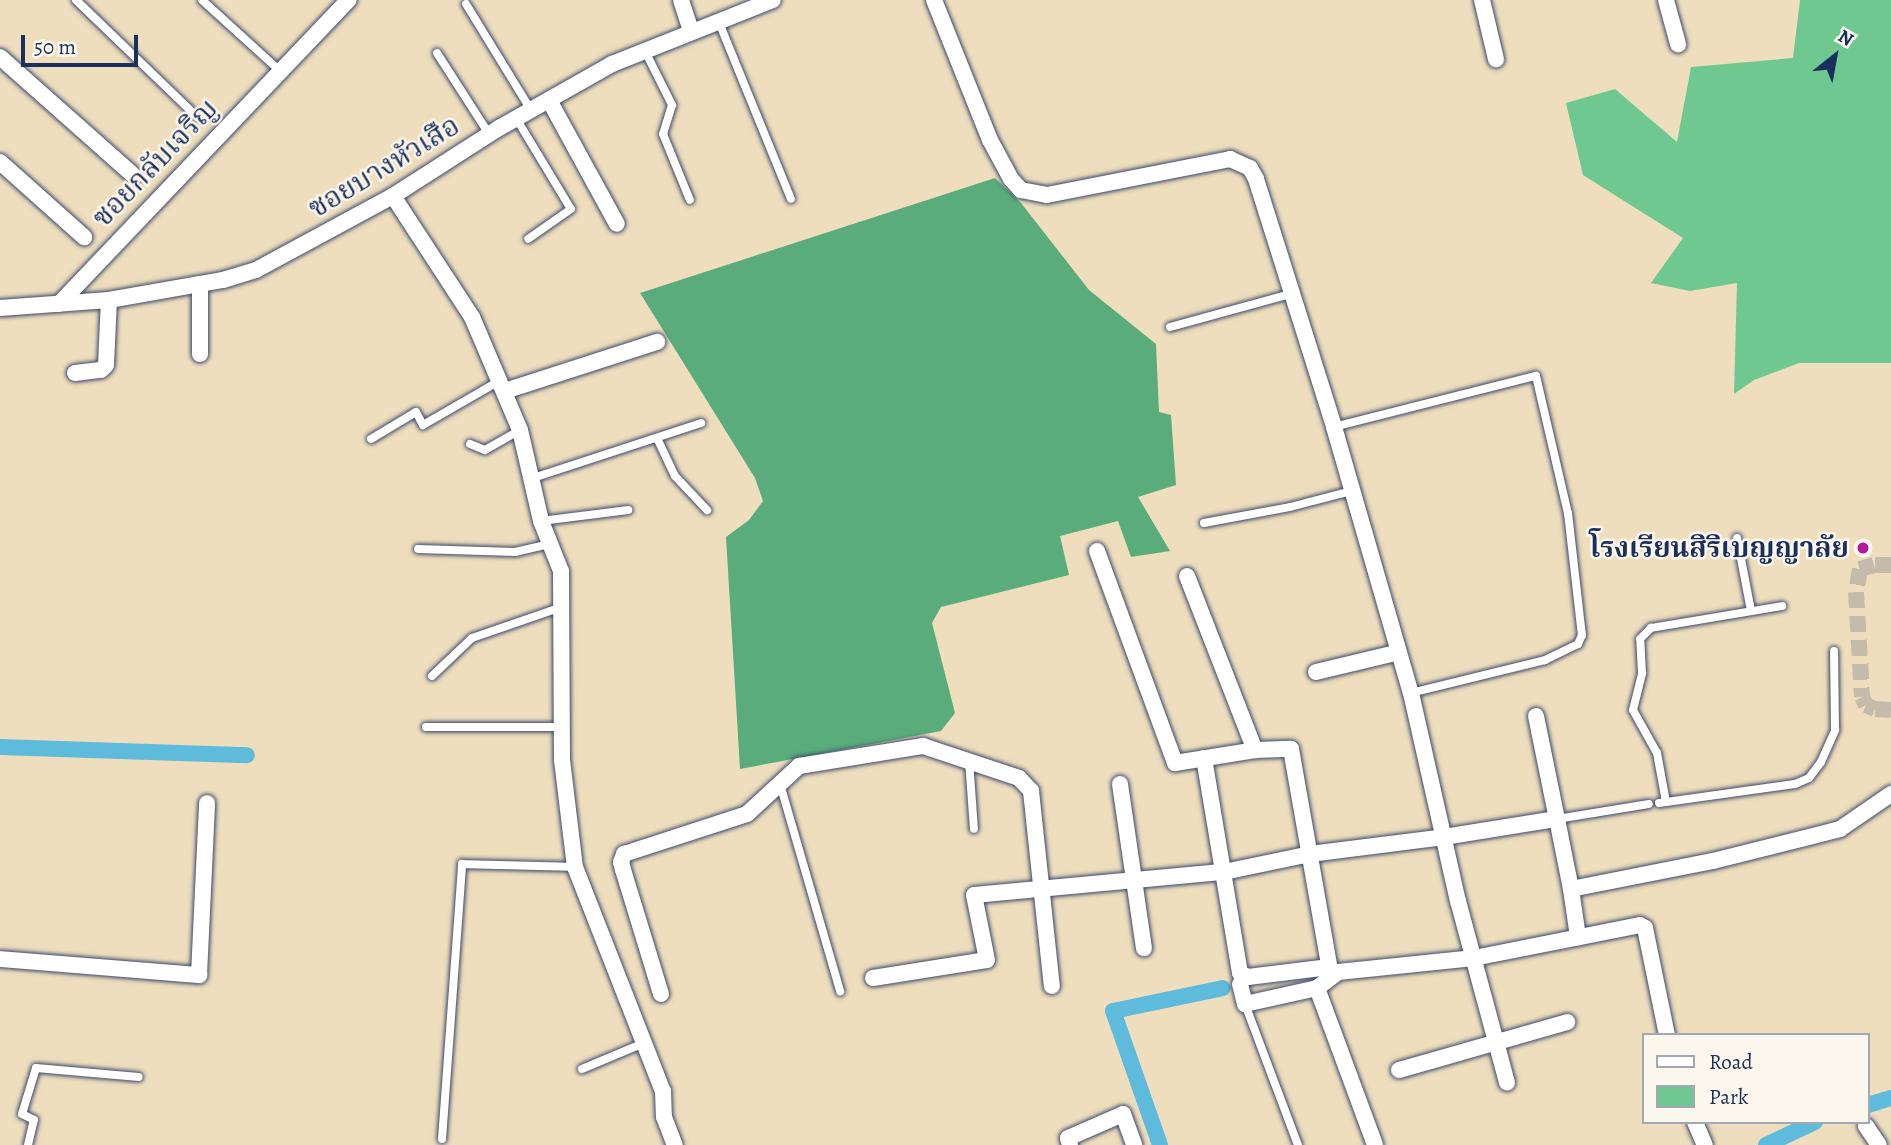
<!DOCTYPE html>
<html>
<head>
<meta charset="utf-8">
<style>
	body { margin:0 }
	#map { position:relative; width:1891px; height:1145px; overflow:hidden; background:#eedebd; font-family:Alegreya,"Noto Serif Thai",serif }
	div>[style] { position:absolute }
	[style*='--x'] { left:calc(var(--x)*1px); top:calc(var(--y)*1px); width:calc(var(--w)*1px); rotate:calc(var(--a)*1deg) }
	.green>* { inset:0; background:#6ec890 }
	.forest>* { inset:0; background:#5aac7a }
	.canal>* { height:16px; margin:-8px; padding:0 8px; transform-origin:8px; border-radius:8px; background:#5ebbdc }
	.minor-tunnel>* { height:16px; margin-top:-8px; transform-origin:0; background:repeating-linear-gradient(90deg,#c4bbaa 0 16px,transparent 0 24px) }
	.roads { filter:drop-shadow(0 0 2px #3b496c) drop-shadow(0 0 2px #3b496c) }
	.service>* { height:8px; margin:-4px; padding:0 4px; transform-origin:4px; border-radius:4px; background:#fff }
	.minor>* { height:16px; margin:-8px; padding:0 8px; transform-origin:8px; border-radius:8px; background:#fff }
	.dots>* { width:19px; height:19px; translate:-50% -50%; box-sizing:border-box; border:4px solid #fbf7ec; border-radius:50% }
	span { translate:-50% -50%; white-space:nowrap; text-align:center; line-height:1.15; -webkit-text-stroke:5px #fbf7ec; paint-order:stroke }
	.street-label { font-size:28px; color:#1b2f5e }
	.poi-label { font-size:28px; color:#1b2f5e; font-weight:700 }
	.right { translate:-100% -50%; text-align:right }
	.legend { position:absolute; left:1642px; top:1033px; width:228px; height:91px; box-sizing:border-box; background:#fbf7ec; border:2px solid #a1a7b3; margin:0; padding:9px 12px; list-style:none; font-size:21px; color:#1b2f5e }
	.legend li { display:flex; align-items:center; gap:14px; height:35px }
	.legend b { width:35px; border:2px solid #a1a7b3 }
	.north { position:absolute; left:1800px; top:21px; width:70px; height:70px; -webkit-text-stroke:5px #fbf7ec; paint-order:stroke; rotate:31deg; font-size:19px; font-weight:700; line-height:28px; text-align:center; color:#1b2f5e }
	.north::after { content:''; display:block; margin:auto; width:24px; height:32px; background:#1b2f5e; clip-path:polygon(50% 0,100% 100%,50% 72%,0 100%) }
	.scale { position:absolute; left:21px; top:35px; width:117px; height:32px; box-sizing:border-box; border:4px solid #1b2f5e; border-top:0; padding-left:9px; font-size:21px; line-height:24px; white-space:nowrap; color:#1b2f5e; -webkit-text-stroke:5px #fbf7ec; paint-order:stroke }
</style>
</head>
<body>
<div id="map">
	<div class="green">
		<i style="clip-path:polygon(1800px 0,1891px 0,1891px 363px,1799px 363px,1754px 380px,1734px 394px,1737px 283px,1690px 291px,1651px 283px,1683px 238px,1583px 175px,1566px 103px,1615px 89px,1677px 142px,1691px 67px,1793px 58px)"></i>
	</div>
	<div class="forest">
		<i style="clip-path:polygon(995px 178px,1021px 203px,1089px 290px,1156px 344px,1159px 412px,1171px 415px,1176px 485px,1138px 497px,1170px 551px,1131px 557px,1118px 521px,1060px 536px,1069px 575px,941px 607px,932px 623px,955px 713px,941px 731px,740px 769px,726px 537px,749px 520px,763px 501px,755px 478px,640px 293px)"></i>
	</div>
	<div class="canal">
		<i style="--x:0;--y:747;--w:247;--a:1.9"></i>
		<i style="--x:1868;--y:1105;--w:24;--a:-17"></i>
		<i style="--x:1160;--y:1145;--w:142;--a:-109.3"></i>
		<i style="--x:1113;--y:1011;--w:112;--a:-11.8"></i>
		<i style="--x:1766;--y:1145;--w:54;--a:-25.1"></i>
	</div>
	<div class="minor-tunnel">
		<i style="--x:1891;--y:565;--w:17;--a:180"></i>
		<i style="--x:1874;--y:565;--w:15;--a:164"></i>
		<i style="--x:1860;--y:569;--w:23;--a:100"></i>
		<i style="--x:1856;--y:592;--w:105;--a:86.7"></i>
		<i style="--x:1862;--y:697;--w:9;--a:63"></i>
		<i style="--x:1866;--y:705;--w:10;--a:24"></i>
		<i style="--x:1875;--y:709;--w:16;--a:4"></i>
	</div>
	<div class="roads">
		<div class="service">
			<i style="--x:76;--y:0;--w:168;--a:44"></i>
			<i style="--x:202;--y:0;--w:105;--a:42.3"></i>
			<i style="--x:466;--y:4;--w:124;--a:58.5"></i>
			<i style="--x:718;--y:20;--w:193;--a:67.8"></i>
			<i style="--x:644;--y:49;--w:63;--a:63.4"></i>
			<i style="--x:672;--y:105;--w:30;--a:107"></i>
			<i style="--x:663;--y:134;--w:71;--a:67.8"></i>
			<i style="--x:437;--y:53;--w:96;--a:57.3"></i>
			<i style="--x:516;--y:118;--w:106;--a:58.9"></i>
			<i style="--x:571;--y:209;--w:52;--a:145.1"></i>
			<i style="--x:1170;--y:327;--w:125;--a:-15.3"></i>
			<i style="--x:1334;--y:427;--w:208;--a:-14.2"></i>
			<i style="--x:1536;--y:376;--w:141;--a:76.9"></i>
			<i style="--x:1568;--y:513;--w:123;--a:83.5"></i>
			<i style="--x:1582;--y:635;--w:10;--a:114"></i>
			<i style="--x:1578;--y:644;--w:37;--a:154"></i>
			<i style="--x:1545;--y:660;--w:138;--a:166.2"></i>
			<i style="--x:657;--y:438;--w:42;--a:64.7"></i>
			<i style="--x:675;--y:476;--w:47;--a:46.7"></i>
			<i style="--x:371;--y:439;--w:52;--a:-31"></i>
			<i style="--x:416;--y:412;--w:15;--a:62"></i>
			<i style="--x:423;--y:425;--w:90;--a:-30"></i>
			<i style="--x:470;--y:444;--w:16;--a:22"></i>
			<i style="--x:485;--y:450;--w:40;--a:-29.7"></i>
			<i style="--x:533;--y:478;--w:177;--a:-18.1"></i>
			<i style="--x:541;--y:521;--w:88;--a:-7.2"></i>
			<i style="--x:1204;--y:523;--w:87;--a:-10.5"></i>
			<i style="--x:1290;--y:507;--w:64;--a:-14.5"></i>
			<i style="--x:1737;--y:538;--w:74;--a:79.1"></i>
			<i style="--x:418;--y:549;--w:97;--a:1.8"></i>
			<i style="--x:515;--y:552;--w:36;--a:-13"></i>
			<i style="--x:432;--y:676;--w:55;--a:-43.5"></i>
			<i style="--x:472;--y:638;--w:95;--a:-19"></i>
			<i style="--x:426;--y:727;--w:135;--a:0"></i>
			<i style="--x:969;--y:760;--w:69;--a:85.9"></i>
			<i style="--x:780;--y:784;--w:216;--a:73.8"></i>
			<i style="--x:1666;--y:802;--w:50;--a:-100.4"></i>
			<i style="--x:1657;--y:753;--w:49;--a:-119.2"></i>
			<i style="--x:1633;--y:710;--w:38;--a:-76"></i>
			<i style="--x:1642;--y:673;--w:34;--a:-93"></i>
			<i style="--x:1640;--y:639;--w:16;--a:-45"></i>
			<i style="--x:1651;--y:628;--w:133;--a:-9.5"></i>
			<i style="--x:1659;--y:803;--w:137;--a:-8"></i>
			<i style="--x:1795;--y:784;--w:15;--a:-23"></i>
			<i style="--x:1809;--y:778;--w:20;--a:-53"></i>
			<i style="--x:1821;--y:762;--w:35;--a:-66"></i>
			<i style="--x:1835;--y:730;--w:79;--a:-90.7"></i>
			<i style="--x:1557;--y:819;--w:93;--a:-9.3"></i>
			<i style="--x:1245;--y:1004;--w:151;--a:69.4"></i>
			<i style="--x:582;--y:1069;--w:67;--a:-22.8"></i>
			<i style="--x:442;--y:1139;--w:276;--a:-85.8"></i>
			<i style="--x:462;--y:864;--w:113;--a:1.5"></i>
			<i style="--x:28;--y:1145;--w:26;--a:-77"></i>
			<i style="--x:34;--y:1120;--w:13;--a:-153"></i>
			<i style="--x:22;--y:1114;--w:48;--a:-73.1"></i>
			<i style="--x:36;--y:1068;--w:103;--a:5"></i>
		</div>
		<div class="minor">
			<i style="--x:681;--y:0;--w:32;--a:72"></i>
			<i style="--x:934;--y:0;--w:151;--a:68.2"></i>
			<i style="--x:990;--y:140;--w:44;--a:61.7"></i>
			<i style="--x:1011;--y:179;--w:15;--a:48"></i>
			<i style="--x:1021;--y:190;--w:26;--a:11"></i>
			<i style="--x:1047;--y:195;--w:187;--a:-11.1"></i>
			<i style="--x:1230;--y:159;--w:22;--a:24"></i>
			<i style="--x:1250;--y:168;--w:13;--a:61"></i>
			<i style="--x:1256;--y:179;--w:260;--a:72.5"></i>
			<i style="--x:1334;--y:427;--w:277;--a:73.9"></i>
			<i style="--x:1411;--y:693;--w:213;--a:77.3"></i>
			<i style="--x:1458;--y:901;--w:188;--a:74.9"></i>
			<i style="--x:1482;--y:0;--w:61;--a:76.7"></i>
			<i style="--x:1666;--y:0;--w:46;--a:74.7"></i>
			<i style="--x:0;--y:57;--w:179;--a:41.6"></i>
			<i style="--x:549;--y:100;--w:141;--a:61.3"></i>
			<i style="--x:0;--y:162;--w:113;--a:41.8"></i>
			<i style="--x:393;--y:196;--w:145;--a:56.9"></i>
			<i style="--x:472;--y:317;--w:123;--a:67"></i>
			<i style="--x:520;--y:430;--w:93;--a:77"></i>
			<i style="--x:541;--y:521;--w:54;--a:68.2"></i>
			<i style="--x:561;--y:571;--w:189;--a:89.7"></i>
			<i style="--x:562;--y:760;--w:108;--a:83.1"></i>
			<i style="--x:575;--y:867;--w:241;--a:68.6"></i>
			<i style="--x:663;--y:1091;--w:26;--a:88"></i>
			<i style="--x:664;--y:1117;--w:30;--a:69"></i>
			<i style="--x:59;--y:304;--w:420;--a:-46.4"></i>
			<i style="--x:0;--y:308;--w:109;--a:-4.2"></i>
			<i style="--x:109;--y:300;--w:116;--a:-10"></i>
			<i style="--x:223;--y:280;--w:34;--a:-17"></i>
			<i style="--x:256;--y:270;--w:156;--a:-28.4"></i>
			<i style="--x:393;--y:196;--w:126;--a:-32.7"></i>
			<i style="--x:499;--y:128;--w:130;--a:-29.5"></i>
			<i style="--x:612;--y:64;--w:173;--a:-21.7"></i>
			<i style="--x:200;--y:354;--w:70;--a:-90"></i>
			<i style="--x:75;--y:373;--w:26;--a:-7"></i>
			<i style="--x:101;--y:370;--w:7;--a:-45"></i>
			<i style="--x:106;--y:365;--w:65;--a:-87.4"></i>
			<i style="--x:505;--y:391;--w:160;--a:-17.9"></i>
			<i style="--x:1097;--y:551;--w:226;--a:69.8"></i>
			<i style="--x:1175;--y:763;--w:81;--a:-9.2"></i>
			<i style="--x:1255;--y:750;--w:36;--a:-2"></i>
			<i style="--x:1291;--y:749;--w:230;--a:80"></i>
			<i style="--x:1187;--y:576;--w:187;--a:68.7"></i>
			<i style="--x:1316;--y:672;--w:85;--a:-13.5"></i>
			<i style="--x:1536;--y:716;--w:105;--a:78.5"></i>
			<i style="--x:1204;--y:758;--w:218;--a:80.5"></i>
			<i style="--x:1240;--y:973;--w:9;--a:27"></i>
			<i style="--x:1248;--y:977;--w:82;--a:-7"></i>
			<i style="--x:1120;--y:784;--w:166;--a:81.7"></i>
			<i style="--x:1571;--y:889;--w:49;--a:81.7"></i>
			<i style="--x:0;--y:959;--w:200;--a:4.6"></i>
			<i style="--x:199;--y:975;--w:172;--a:-87.3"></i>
			<i style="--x:873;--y:978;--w:115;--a:-9"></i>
			<i style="--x:987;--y:960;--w:66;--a:-101.3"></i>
			<i style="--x:974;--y:895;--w:251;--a:-5.3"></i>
			<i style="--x:1224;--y:872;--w:88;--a:-11.8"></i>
			<i style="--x:1310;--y:854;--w:135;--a:-7.2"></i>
			<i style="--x:1444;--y:837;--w:114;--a:-9.1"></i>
			<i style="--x:1557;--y:819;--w:71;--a:78.7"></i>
			<i style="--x:1571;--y:889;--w:145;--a:-11.2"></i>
			<i style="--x:1713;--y:861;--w:131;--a:-14.1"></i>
			<i style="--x:1840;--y:829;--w:62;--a:-34.5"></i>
			<i style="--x:1240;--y:984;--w:21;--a:76"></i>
			<i style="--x:1245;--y:1004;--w:74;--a:-12.5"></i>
			<i style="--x:1317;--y:988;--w:26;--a:-37"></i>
			<i style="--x:1338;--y:972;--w:137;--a:-5.9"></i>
			<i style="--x:1474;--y:958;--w:169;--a:-11.2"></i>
			<i style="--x:1640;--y:925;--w:6;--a:31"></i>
			<i style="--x:1645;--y:928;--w:109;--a:78.4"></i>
			<i style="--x:1317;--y:988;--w:167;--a:69.7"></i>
			<i style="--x:661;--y:994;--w:130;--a:-107"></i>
			<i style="--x:623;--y:870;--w:8;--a:-104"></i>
			<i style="--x:621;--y:862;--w:9;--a:-69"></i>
			<i style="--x:624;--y:854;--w:129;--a:-18"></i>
			<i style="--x:747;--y:814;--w:71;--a:-42.7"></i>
			<i style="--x:799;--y:766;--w:126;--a:-9.2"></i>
			<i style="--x:923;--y:746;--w:101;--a:18.4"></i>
			<i style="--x:1019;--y:778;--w:18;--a:47"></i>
			<i style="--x:1031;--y:791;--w:196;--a:83.9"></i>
			<i style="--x:1399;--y:1070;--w:175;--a:-15.9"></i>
			<i style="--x:1695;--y:1122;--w:25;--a:67"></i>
			<i style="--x:1866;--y:1126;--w:23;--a:56"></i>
			<i style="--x:1070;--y:1145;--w:7;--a:-106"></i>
			<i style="--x:1068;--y:1138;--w:60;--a:-23.6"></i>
			<i style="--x:1123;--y:1114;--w:33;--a:70"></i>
		</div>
	</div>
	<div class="dots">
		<i style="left:1863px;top:548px;background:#b5179e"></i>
	</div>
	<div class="street-label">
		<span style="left:155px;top:163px;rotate:-46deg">ซอยกลับเจริญ</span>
		<span style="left:384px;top:167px;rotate:-31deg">ซอยบางหัวเสือ</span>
	</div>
	<div class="poi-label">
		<span class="right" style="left:1849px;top:548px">โรงเรียนสิริเบญญาลัย</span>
	</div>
	<ul class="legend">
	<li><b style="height:9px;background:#fff"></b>Road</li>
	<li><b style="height:19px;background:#6ec890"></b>Park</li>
	</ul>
	<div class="north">N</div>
	<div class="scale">50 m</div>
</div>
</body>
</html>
